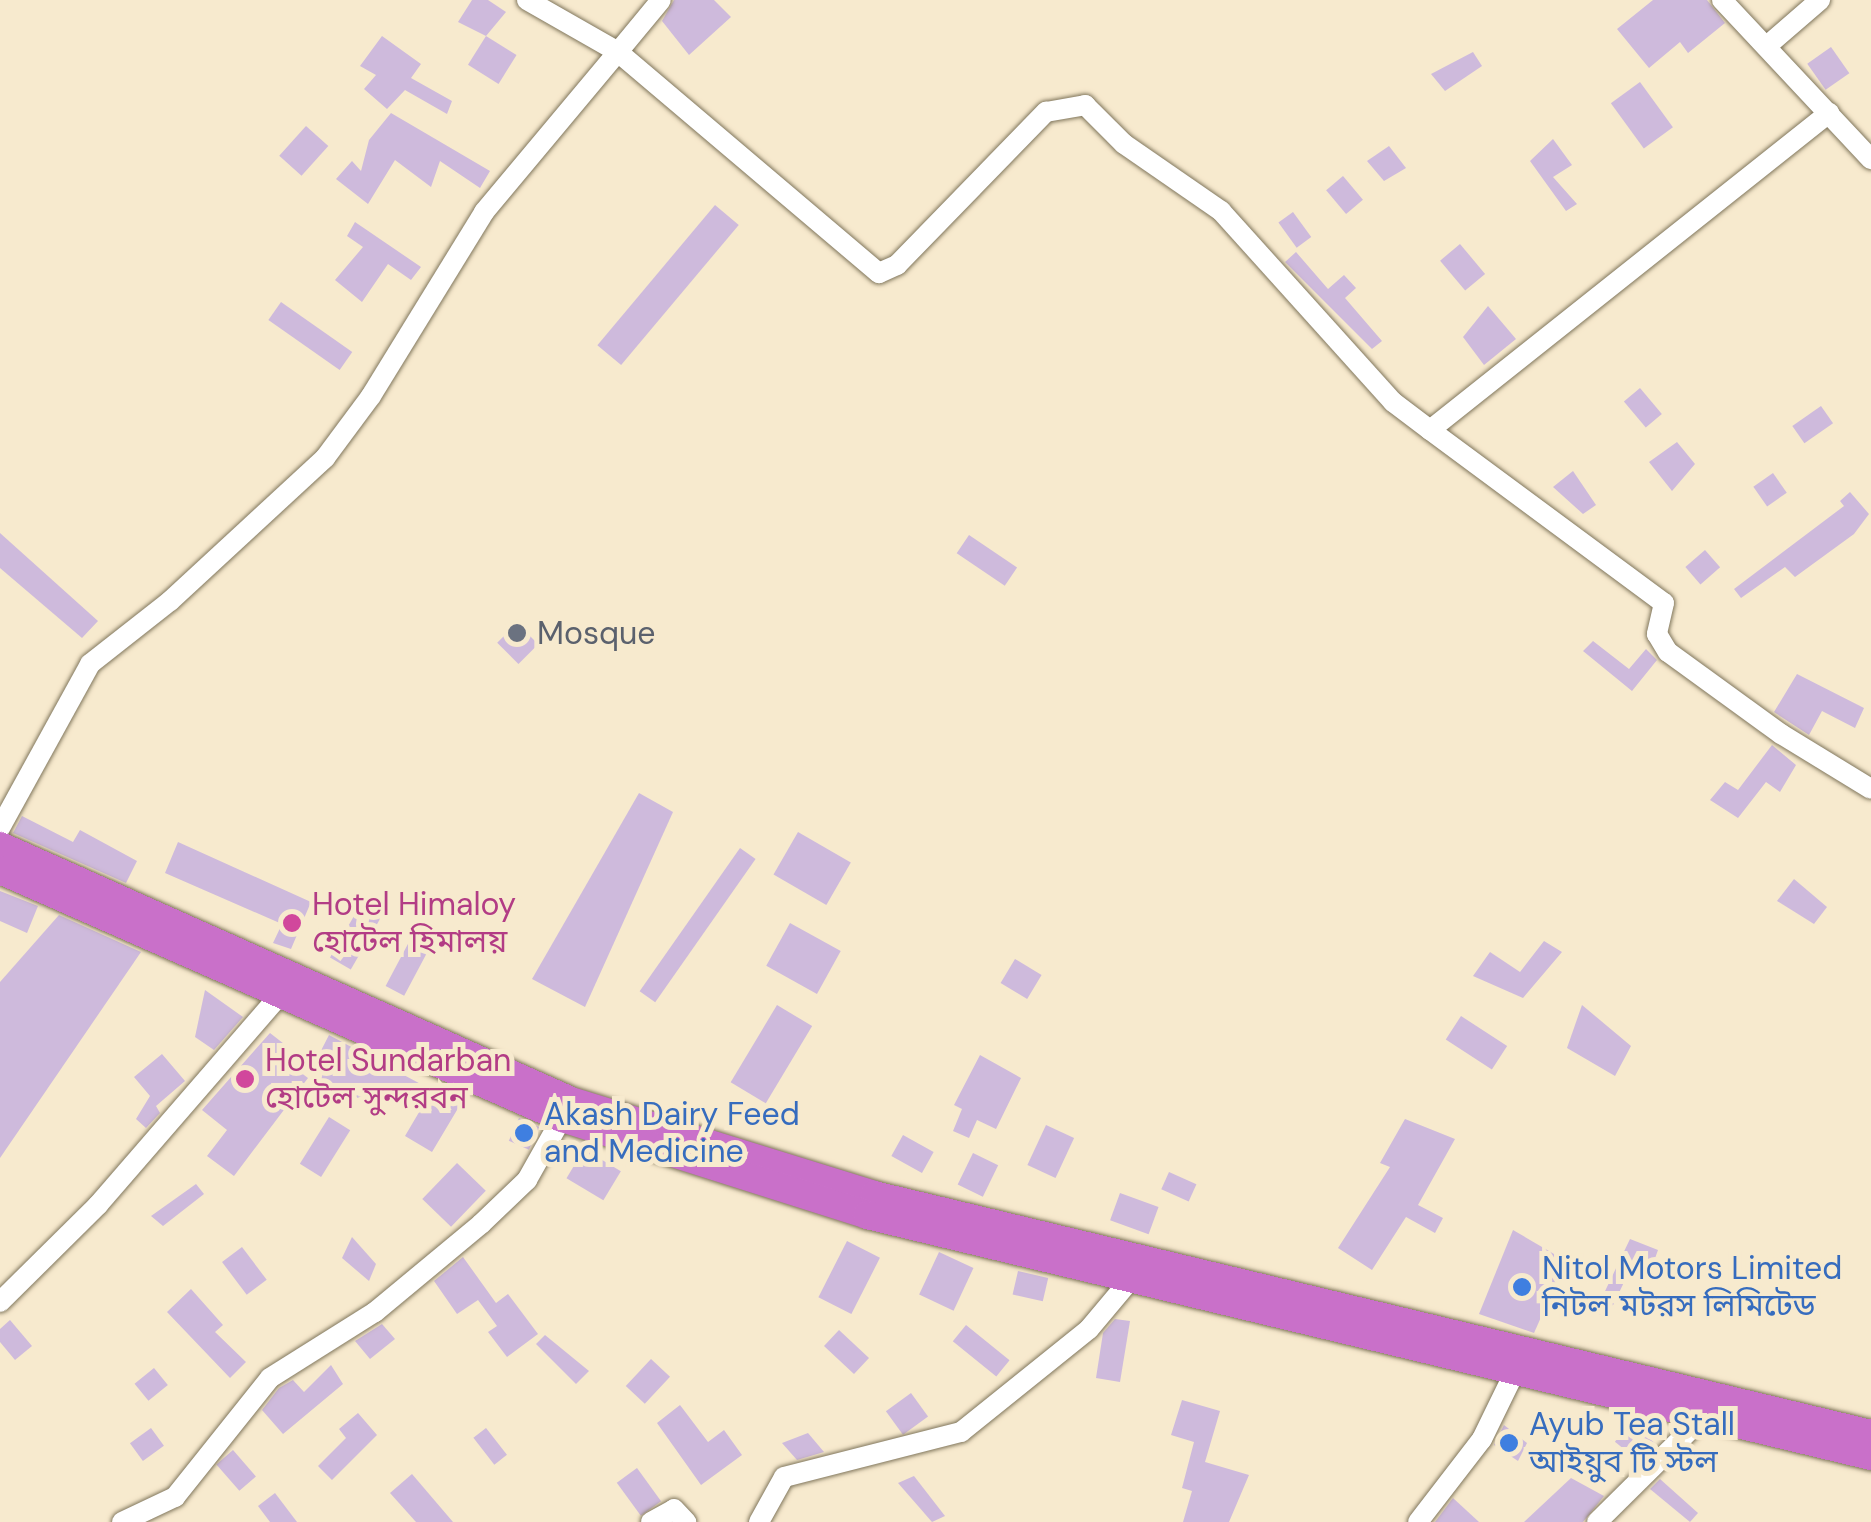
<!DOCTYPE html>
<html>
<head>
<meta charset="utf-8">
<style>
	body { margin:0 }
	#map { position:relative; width:1871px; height:1522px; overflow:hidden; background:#f7eace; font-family:"DM Sans","Noto Sans Bengali",sans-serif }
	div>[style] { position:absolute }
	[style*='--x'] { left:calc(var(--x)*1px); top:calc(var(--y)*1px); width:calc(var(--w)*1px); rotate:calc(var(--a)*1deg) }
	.building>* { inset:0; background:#cebadc; transform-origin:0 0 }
	.roads { filter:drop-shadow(0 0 2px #80765c) drop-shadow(0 0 2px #80765c) }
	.minor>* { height:20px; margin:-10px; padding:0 10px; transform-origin:10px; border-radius:10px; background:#fff }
	.highway>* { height:28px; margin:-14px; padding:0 14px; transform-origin:14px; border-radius:14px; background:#c970c9 }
	.dots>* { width:28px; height:28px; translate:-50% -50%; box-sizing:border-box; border:5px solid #f7eace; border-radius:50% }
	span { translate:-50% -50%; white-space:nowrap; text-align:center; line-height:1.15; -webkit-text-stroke:10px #f7eace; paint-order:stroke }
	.worship-label { font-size:32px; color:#5b616d }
	.left { translate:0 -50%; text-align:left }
	.hotel-label { font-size:32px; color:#b23c85 }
	.shop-label { font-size:32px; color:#366cbe }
</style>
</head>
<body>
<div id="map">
	<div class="building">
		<i style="clip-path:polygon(472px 0,488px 0,506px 12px,486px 36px,458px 22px)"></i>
		<i style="clip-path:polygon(674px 0,714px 0,731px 17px,689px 55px,662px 21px)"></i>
		<i style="clip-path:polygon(1653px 0,1707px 0,1725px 23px,1688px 53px,1680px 42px,1649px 68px,1617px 29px)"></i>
		<i style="clip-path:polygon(382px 36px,421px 64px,411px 78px,452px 101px,447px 114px,405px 90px,387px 109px,364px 89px,376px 75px,360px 66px)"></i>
		<i style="left:486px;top:36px;width:36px;height:34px;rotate:32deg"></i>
		<i style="left:1831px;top:47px;width:32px;height:29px;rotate:55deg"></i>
		<i style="clip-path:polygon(1473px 52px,1482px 66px,1445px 91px,1431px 74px)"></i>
		<i style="left:1640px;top:82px;width:56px;height:36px;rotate:54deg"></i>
		<i style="clip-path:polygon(391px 113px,490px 171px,480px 188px,440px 161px,431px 187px,395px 160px,368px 204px,336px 179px,352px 161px,361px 171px,369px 140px)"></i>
		<i style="left:306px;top:126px;width:30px;height:40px;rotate:42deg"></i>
		<i style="clip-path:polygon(1553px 139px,1572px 165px,1553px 177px,1577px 204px,1566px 211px,1530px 161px)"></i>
		<i style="clip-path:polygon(1389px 146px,1406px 168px,1384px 181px,1367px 161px)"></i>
		<i style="left:1343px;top:176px;width:31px;height:22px;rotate:50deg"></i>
		<i style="left:715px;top:205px;width:31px;height:183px;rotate:40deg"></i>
		<i style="left:1293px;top:212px;width:31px;height:18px;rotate:54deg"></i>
		<i style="clip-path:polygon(355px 222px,421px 267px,411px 280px,388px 264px,362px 302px,335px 280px,363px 247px,347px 236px)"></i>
		<i style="left:1460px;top:244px;width:39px;height:26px;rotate:50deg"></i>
		<i style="clip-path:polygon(1296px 252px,1328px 289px,1344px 275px,1356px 288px,1345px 298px,1382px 341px,1372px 349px,1285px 262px)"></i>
		<i style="left:281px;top:302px;width:87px;height:22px;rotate:35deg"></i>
		<i style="clip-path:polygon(1488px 306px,1516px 339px,1484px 365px,1463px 337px)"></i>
		<i style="left:1640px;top:388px;width:34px;height:21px;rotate:50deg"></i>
		<i style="left:1821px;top:406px;width:21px;height:35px;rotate:55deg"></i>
		<i style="clip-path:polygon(1677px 442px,1695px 464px,1672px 491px,1649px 462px)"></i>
		<i style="clip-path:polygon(1573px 471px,1596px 505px,1583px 514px,1553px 487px)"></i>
		<i style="left:1773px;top:473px;width:24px;height:24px;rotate:55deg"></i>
		<i style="clip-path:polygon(1850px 492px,1869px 514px,1854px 534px,1795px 577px,1785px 567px,1741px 598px,1734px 589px,1844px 506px,1840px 501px)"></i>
		<i style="clip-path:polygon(0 533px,98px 621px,82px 638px,0 568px)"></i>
		<i style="left:969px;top:535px;width:58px;height:22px;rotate:34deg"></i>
		<i style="left:1705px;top:550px;width:23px;height:26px;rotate:49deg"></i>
		<i style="left:517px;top:623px;width:30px;height:28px;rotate:45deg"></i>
		<i style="clip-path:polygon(1593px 641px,1629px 669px,1646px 649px,1657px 660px,1632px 691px,1583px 651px)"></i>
		<i style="clip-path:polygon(1797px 674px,1864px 708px,1855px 728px,1822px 711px,1809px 735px,1774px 712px)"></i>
		<i style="clip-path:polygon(1772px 745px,1796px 765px,1780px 792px,1766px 782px,1738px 818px,1710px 800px,1725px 782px,1738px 790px)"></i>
		<i style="clip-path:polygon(639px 793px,673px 812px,585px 1007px,532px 979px)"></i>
		<i style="clip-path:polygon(22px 816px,73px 842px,80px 830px,137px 861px,126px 883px,13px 833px)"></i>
		<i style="left:798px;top:832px;width:61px;height:49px;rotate:30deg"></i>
		<i style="clip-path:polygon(178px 842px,311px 902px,291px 949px,273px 943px,282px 924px,165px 873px)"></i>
		<i style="left:740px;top:848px;width:19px;height:175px;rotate:35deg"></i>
		<i style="clip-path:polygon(1794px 879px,1827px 907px,1814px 924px,1777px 901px)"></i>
		<i style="clip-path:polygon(0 891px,38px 906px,27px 933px,0 921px)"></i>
		<i style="left:365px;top:897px;width:24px;height:70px;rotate:30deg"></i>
		<i style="clip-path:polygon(59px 915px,141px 952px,0 1158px,0 982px)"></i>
		<i style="left:790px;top:923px;width:58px;height:49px;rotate:29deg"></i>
		<i style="left:418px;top:925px;width:21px;height:69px;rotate:28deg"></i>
		<i style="clip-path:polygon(1544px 941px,1562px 952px,1523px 998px,1473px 976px,1490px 952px,1520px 972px)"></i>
		<i style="left:1015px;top:959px;width:31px;height:28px;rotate:31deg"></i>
		<i style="clip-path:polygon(205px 990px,243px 1017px,214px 1050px,195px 1037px)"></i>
		<i style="left:777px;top:1005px;width:41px;height:90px;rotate:31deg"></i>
		<i style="clip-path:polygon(1582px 1005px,1631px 1046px,1615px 1076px,1567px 1048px)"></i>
		<i style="left:1461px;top:1016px;width:55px;height:28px;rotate:33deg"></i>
		<i style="clip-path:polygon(270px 1033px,288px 1047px,280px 1057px,308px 1078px,234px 1176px,207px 1156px,227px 1130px,202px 1110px)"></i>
		<i style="clip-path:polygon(329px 1035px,460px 1105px,432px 1152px,405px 1136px,428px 1097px,372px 1105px,309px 1074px)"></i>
		<i style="clip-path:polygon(162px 1054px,185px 1081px,156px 1106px,160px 1113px,146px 1128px,136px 1119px,150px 1096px,134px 1077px)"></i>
		<i style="clip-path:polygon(980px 1055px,1021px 1078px,996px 1129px,977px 1120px,969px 1138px,953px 1131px,962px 1109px,954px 1105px)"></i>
		<i style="left:329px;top:1117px;width:25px;height:55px;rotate:32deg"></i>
		<i style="left:519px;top:1118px;width:22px;height:25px;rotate:24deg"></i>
		<i style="clip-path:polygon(1405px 1119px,1455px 1139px,1418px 1205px,1443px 1218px,1435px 1233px,1406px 1217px,1372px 1270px,1338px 1248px,1390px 1167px,1380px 1163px)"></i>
		<i style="left:1046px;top:1125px;width:31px;height:44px;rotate:25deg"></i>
		<i style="left:903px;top:1135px;width:35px;height:24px;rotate:29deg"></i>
		<i style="left:584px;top:1149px;width:43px;height:34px;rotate:31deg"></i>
		<i style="left:973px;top:1153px;width:28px;height:35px;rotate:26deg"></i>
		<i style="left:457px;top:1163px;width:40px;height:50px;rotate:44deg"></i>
		<i style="left:1169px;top:1172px;width:30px;height:19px;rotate:24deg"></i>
		<i style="clip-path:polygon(196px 1184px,204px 1194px,163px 1226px,151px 1216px)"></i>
		<i style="left:1120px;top:1193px;width:41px;height:29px;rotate:20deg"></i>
		<i style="clip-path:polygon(1513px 1230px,1566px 1261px,1534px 1333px,1479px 1314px)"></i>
		<i style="clip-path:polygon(352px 1237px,376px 1264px,369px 1281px,342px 1258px)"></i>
		<i style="clip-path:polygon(1630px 1239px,1658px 1250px,1653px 1264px,1636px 1257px,1607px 1318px,1595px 1312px)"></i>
		<i style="left:847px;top:1241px;width:37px;height:63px;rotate:27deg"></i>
		<i style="left:242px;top:1247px;width:41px;height:25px;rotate:53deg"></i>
		<i style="left:939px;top:1252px;width:38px;height:47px;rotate:25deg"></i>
		<i style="clip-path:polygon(463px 1257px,496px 1303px,508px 1294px,538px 1334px,507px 1357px,488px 1332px,497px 1326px,478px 1300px,457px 1314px,434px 1281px)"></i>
		<i style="left:1018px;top:1271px;width:31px;height:24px;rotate:13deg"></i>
		<i style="clip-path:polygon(191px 1289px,223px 1325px,215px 1332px,246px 1362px,230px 1378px,167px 1312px)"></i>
		<i style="clip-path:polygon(1115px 1319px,1130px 1321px,1120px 1382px,1096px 1378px,1103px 1333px)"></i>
		<i style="clip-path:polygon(10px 1320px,32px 1346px,15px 1360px,0 1342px,0 1329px)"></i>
		<i style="clip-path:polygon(382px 1324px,395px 1339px,370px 1359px,355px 1341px)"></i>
		<i style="left:966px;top:1325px;width:56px;height:21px;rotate:39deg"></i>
		<i style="left:839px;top:1330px;width:41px;height:22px;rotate:43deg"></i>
		<i style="clip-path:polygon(545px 1335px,589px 1371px,576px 1384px,536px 1344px)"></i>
		<i style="left:651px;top:1359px;width:26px;height:37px;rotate:43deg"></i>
		<i style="clip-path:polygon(331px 1365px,343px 1384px,283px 1434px,262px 1410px,279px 1388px,293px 1380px,304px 1392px)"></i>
		<i style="left:154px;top:1368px;width:22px;height:25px;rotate:51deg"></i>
		<i style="left:911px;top:1393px;width:29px;height:31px;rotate:54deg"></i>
		<i style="clip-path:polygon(1182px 1400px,1220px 1411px,1205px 1462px,1249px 1475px,1229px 1522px,1183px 1522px,1192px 1491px,1182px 1488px,1194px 1442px,1171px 1435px)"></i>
		<i style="clip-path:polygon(680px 1405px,708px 1442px,724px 1430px,742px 1455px,701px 1485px,657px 1423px)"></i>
		<i style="clip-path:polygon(358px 1413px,377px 1435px,332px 1480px,318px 1466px,346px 1438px,339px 1429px)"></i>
		<i style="left:1630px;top:1423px;width:33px;height:24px;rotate:39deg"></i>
		<i style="clip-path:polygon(1504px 1425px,1527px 1443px,1518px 1461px,1494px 1445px)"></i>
		<i style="left:151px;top:1428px;width:22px;height:26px;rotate:54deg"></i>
		<i style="left:486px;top:1428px;width:34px;height:16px;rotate:52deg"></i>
		<i style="clip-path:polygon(808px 1433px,824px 1452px,797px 1460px,782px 1443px)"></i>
		<i style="left:233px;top:1450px;width:35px;height:22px;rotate:49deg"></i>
		<i style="left:637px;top:1468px;width:41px;height:25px;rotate:54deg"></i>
		<i style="clip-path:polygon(412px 1474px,453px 1522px,416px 1522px,390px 1493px)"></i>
		<i style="clip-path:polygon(914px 1476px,945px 1516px,932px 1522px,898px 1483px)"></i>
		<i style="clip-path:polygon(1571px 1478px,1604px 1496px,1583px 1522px,1524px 1522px)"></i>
		<i style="clip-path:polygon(1660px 1479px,1698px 1513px,1690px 1522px,1650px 1489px)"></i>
		<i style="clip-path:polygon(275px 1493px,297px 1522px,270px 1522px,258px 1506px)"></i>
		<i style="clip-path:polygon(1453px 1498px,1479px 1522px,1435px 1522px)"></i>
	</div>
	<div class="roads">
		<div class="minor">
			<i style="--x:527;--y:0;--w:105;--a:29.7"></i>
			<i style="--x:618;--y:52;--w:67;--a:-50.4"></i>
			<i style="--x:1722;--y:0;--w:218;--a:46.9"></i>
			<i style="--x:1768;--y:45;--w:69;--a:-40.9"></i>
			<i style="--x:1430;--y:430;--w:291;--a:36.5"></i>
			<i style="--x:1664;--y:603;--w:32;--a:103"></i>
			<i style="--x:1657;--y:634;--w:21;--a:59"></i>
			<i style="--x:1668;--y:652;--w:140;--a:36"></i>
			<i style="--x:1781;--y:734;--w:105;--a:31.4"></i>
			<i style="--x:0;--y:828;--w:187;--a:-61.2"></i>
			<i style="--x:90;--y:664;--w:102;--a:-38.2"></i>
			<i style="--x:170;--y:601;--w:211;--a:-42.7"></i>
			<i style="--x:325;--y:458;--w:77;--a:-53.4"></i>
			<i style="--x:371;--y:396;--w:216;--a:-58.4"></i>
			<i style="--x:484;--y:212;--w:209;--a:-50.1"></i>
			<i style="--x:618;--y:52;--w:342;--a:40.3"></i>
			<i style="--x:879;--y:273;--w:20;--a:-24"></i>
			<i style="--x:897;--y:265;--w:214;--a:-45.8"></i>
			<i style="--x:1046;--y:112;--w:40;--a:-10"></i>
			<i style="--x:1085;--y:105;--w:55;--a:45"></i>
			<i style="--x:1124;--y:144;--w:118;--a:34.6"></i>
			<i style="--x:1221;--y:211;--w:257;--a:48"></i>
			<i style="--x:1393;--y:402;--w:46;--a:37.1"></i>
			<i style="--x:1430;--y:430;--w:510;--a:-38.47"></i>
			<i style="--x:0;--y:1302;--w:138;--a:-44.7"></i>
			<i style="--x:98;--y:1205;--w:278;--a:-49.1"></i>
			<i style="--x:122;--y:1522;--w:59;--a:-25.3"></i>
			<i style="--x:175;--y:1497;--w:152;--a:-51.4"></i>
			<i style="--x:270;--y:1378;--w:124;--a:-32.2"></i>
			<i style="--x:375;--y:1312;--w:138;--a:-39.7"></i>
			<i style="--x:481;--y:1224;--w:64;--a:-43.7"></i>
			<i style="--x:527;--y:1180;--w:84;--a:-60.7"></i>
			<i style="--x:651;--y:1522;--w:26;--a:-29"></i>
			<i style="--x:674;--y:1509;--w:18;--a:47"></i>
			<i style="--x:759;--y:1522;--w:51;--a:-60.9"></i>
			<i style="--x:784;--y:1477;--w:183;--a:-14.3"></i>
			<i style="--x:961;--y:1432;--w:164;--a:-38.8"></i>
			<i style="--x:1089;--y:1329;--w:65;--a:-50"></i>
			<i style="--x:1418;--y:1522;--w:105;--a:-52.4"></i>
			<i style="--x:1482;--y:1439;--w:89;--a:-64"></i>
			<i style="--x:1597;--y:1522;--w:153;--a:-44.7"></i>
		</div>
		<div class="highway">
			<i style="--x:0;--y:846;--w:625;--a:24.06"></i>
			<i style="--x:571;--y:1101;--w:317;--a:17.2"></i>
			<i style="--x:874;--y:1195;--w:1025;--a:13.48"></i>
			<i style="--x:0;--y:870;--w:614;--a:23.81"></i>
			<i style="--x:562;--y:1118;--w:320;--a:17.6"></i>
			<i style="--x:867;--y:1215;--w:1033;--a:13.5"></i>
		</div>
	</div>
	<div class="dots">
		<i style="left:517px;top:633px;background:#6b7280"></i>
		<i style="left:292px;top:923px;background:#d1479c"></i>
		<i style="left:245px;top:1079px;background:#d1479c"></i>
		<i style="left:524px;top:1133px;background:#3f7fe0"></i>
		<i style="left:1522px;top:1287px;background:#3f7fe0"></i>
		<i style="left:1509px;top:1443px;background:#3f7fe0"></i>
	</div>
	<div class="worship-label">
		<span class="left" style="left:537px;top:633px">Mosque</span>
	</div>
	<div class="hotel-label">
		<span class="left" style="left:312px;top:923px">Hotel Himaloy<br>হোটেল হিমালয়</span>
		<span class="left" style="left:265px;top:1079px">Hotel Sundarban<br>হোটেল সুন্দরবন</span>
	</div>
	<div class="shop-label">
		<span class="left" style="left:544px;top:1133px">Akash Dairy Feed<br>and Medicine</span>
		<span class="left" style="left:1542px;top:1287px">Nitol Motors Limited<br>নিটল মটরস লিমিটেড</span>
		<span class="left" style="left:1529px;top:1443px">Ayub Tea Stall<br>আইয়ুব টি স্টল</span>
	</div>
</div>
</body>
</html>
